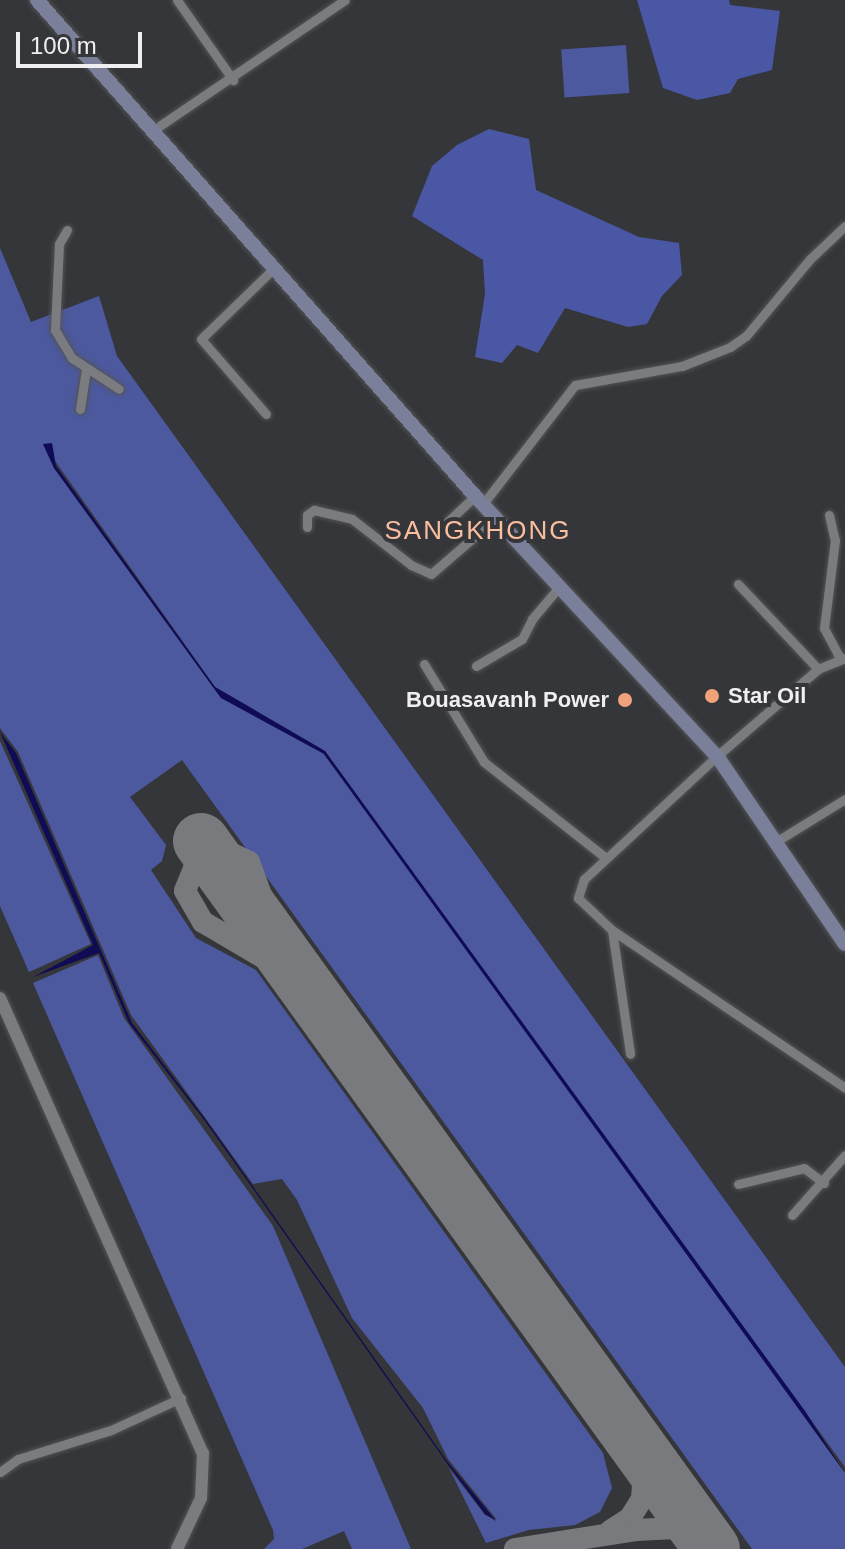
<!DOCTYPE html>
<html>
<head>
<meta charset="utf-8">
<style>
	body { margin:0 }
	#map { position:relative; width:845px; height:1549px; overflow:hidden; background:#35363a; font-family:Arial,sans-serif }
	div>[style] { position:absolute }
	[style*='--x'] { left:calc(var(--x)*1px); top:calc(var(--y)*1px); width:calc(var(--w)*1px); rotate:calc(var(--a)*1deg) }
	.green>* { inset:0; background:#4c599e; transform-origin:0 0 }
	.forest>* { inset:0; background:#4957a5 }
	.water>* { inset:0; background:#100b55 }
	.taxiway>* { height:22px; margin:-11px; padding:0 11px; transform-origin:11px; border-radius:11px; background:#787a7d }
	.runway>* { height:56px; margin:-28px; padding:0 28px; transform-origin:28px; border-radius:28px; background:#787a7d }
	.roads { filter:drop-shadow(0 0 2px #545457) drop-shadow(0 0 2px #545457) }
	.minor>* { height:9px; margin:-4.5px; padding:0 4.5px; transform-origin:4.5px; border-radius:4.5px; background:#7b7c80 }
	.tertiary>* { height:12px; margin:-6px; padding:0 6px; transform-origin:6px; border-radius:6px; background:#7b7c80 }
	.secondary>* { height:14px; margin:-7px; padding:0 7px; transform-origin:7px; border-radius:7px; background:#7a7f9a }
	.dots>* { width:22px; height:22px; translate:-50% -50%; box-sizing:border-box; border:4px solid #35363a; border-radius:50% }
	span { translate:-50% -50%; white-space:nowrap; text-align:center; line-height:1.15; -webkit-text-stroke:8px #35363a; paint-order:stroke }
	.poi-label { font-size:22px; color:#efeff2; font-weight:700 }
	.left { translate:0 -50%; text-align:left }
	.right { translate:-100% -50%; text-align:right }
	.quarter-label { font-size:26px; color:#f9bd9f; letter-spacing:2px }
	.scale { position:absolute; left:16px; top:32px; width:126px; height:36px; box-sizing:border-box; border:4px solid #efeff2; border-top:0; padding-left:10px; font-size:24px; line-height:28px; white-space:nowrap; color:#efeff2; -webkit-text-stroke:6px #35363a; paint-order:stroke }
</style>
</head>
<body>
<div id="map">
	<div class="green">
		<i style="left:626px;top:45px;width:48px;height:65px;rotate:86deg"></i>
		<i style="clip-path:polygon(0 248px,31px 322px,99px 296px,117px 356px,845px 1367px,845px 1467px,325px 751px,215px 687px,43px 444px,54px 468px,221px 698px,320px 749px,504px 998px,845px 1473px,845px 1549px,752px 1549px,182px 760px,130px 797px,166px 845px,162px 861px,151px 870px,196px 938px,256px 970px,603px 1453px,612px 1488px,600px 1512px,575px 1525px,529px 1530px,486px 1543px,449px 1468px,485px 1515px,497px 1520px,448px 1459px,423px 1408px,352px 1318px,297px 1200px,282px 1179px,253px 1184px,131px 1015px,18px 752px,0 728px)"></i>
		<i style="clip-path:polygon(0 741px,91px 944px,29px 972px,0 906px)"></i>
		<i style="clip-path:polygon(98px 955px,124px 1018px,273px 1226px,411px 1549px,352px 1549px,344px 1531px,302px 1549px,264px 1549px,274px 1539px,273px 1530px,33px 983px)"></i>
	</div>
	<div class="forest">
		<i style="clip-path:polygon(637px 0,729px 0,730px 5px,780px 11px,772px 70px,738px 79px,730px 93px,697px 100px,663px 88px)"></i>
		<i style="clip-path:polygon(489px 129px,529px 139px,536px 190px,639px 237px,679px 243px,682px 275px,662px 296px,647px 324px,628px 327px,565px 308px,538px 353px,517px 345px,502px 363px,475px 357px,485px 294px,483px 260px,412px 216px,432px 166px,457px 145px)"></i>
	</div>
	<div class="water">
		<i style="clip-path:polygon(52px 443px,56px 466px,215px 687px,325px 751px,805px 1411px,845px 1473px,324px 754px,221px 698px,54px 468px,43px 444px)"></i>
		<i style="clip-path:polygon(0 732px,16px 753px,132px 1023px,206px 1120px,447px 1461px,496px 1521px,485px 1514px,449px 1466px,205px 1121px,129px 1023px,99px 953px,33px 977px,93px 945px)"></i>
	</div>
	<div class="taxiway">
		<i style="--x:282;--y:953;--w:97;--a:-109.9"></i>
		<i style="--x:249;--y:862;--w:25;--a:-154"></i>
		<i style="--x:226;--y:851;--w:31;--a:161"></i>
		<i style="--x:197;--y:861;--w:32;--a:112"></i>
		<i style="--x:185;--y:891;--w:36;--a:60"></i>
		<i style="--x:203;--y:922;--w:104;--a:30.5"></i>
		<i style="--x:293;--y:975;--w:30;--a:46"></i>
		<i style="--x:610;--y:1531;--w:24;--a:-33"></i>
		<i style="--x:630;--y:1518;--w:22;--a:-58"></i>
		<i style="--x:642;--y:1499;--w:43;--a:-86"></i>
		<i style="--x:515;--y:1549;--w:122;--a:-8.9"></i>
		<i style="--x:636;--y:1530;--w:61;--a:-2.8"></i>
	</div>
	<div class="runway">
		<i style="--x:201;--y:841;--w:873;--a:54.18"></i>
	</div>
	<div class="roads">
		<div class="minor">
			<i style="--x:177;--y:0;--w:98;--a:55"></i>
			<i style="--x:152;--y:131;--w:233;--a:-34.2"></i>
			<i style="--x:67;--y:230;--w:16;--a:120"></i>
			<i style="--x:59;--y:244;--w:86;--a:92.7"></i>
			<i style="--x:55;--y:330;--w:33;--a:59"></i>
			<i style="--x:72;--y:358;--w:56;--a:33.4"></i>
			<i style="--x:80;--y:409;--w:40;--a:-81.5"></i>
			<i style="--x:266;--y:414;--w:99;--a:-130.9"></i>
			<i style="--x:201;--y:339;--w:102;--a:-44.2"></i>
			<i style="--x:483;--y:504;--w:150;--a:-52.3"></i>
			<i style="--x:575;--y:385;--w:109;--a:-10.1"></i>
			<i style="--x:682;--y:366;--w:52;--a:-21.6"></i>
			<i style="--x:730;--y:347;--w:19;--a:-35"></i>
			<i style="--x:746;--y:336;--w:100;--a:-50.3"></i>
			<i style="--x:810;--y:259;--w:48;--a:-43.3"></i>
			<i style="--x:829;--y:515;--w:26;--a:77"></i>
			<i style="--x:835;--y:540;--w:89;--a:97.1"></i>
			<i style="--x:824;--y:628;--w:34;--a:62"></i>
			<i style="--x:443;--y:526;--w:44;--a:-43.2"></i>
			<i style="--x:307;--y:527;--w:12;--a:-90"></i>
			<i style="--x:307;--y:515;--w:9;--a:-36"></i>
			<i style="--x:314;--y:510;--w:39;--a:13"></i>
			<i style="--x:352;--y:519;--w:75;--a:37.9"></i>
			<i style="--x:411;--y:565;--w:22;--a:24"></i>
			<i style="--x:431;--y:574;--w:86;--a:-40.7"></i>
			<i style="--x:738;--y:584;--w:117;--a:46.7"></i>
			<i style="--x:845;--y:658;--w:29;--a:158"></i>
			<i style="--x:818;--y:669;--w:133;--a:139.3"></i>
			<i style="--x:717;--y:756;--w:181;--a:137.2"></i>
			<i style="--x:584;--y:879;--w:20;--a:108"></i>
			<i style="--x:578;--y:898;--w:47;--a:43.3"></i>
			<i style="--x:612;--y:930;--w:282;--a:34.1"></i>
			<i style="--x:424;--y:664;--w:115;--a:58.5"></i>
			<i style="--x:484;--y:762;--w:155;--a:38.2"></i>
			<i style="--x:476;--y:666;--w:53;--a:-30.4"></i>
			<i style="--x:522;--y:639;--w:22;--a:-63"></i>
			<i style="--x:532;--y:619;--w:42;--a:-49.8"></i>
			<i style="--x:777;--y:841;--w:80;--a:-31.7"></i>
			<i style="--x:612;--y:930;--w:125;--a:81.7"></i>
			<i style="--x:738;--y:1184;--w:68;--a:-13.6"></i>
			<i style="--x:804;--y:1168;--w:25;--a:37"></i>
			<i style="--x:792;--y:1215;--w:80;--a:-48.5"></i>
			<i style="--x:0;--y:1472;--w:22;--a:-36"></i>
			<i style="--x:18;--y:1459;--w:97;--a:-17.3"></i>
			<i style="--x:111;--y:1430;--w:77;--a:-24.6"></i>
		</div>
		<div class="tertiary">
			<i style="--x:0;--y:998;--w:498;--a:66"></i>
			<i style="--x:203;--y:1453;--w:45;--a:92.5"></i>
			<i style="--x:201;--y:1498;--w:56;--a:115.2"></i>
		</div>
		<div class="secondary">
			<i style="--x:37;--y:0;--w:662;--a:48.55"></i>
			<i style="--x:475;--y:496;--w:355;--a:47.1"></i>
			<i style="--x:717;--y:756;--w:227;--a:55.8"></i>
		</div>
	</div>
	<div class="dots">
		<i style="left:712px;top:696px;background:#f0a27a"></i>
		<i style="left:625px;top:700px;background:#f0a27a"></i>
	</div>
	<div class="poi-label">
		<span class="left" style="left:728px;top:696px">Star Oil</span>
		<span class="right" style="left:609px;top:700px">Bouasavanh Power</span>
	</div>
	<div class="quarter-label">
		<span style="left:478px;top:531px">SANGKHONG</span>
	</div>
	<div class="scale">100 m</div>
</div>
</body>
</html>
